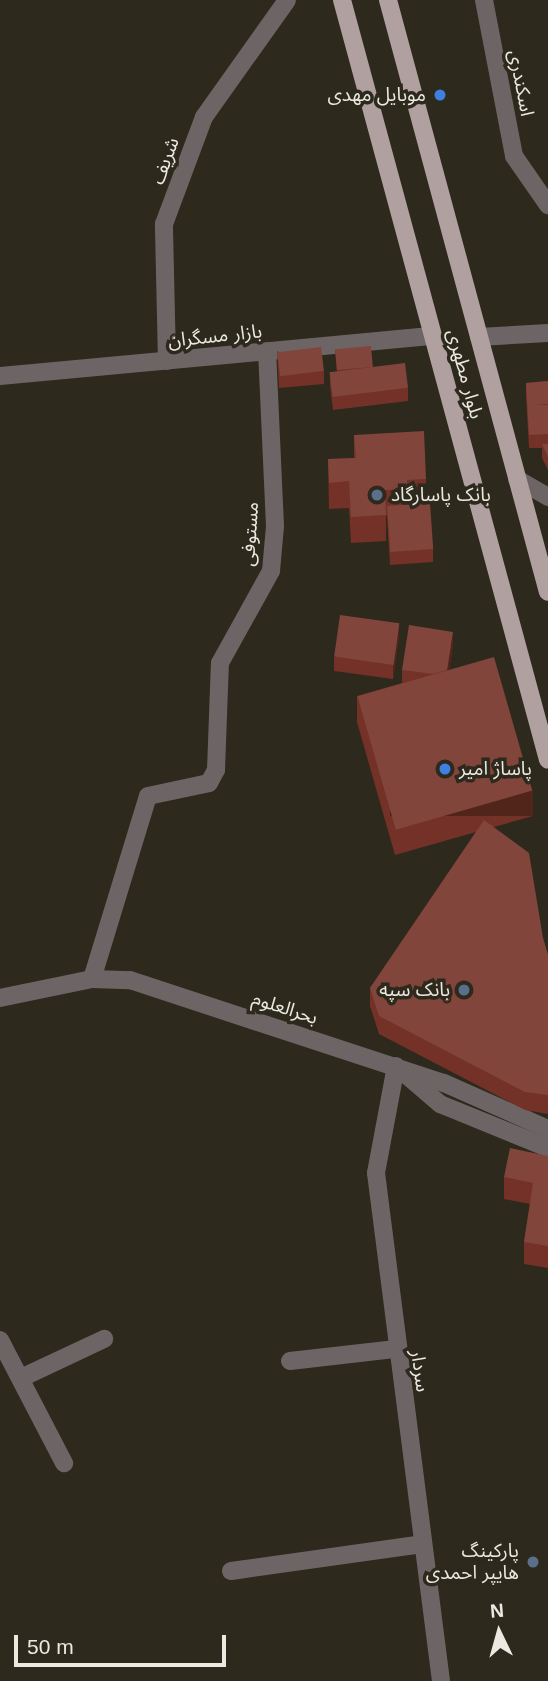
<!DOCTYPE html>
<html>
<head>
<meta charset="utf-8">
<style>
	body { margin:0 }
	#map { position:relative; width:548px; height:1681px; overflow:hidden; background:#2d291d; font-family:Helvetica,"Noto Sans Arabic",sans-serif }
	div>[style] { position:absolute }
	[style*='--x'] { left:calc(var(--x)*1px); top:calc(var(--y)*1px); width:calc(var(--w)*1px); rotate:calc(var(--a)*1deg) }
	.minor>* { height:18px; margin:-9px; padding:0 9px; transform-origin:9px; border-radius:9px; background:#6d6565 }
	.major>* { height:18px; margin:-9px; padding:0 9px; transform-origin:9px; border-radius:9px; background:#b0a0a0 }
	.wall>* { inset:0; background:#743127 }
	.shaded-wall>* { inset:0; background:#52251b; transform-origin:0 0 }
	.building>* { inset:0; background:#81453b; transform-origin:0 0 }
	.dots>* { width:19px; height:19px; translate:-50% -50%; box-sizing:border-box; border:4px solid #2d291d; border-radius:50% }
	span { translate:-50% -50%; white-space:nowrap; text-align:center; line-height:1.15; -webkit-text-stroke:7px #2d291d; paint-order:stroke }
	.street-label { font-size:19px; color:#ebe9e1 }
	.poi-label { font-size:19px; color:#ebe9e1 }
	.right { translate:-100% -50%; text-align:right }
	.left { translate:0 -50%; text-align:left }
	.north { position:absolute; left:464px; top:1597px; width:70px; height:70px; -webkit-text-stroke:5px #2d291d; paint-order:stroke; rotate:355deg; font-size:19px; font-weight:700; line-height:28px; text-align:center; color:#ebe9e1 }
	.north::after { content:''; display:block; margin:auto; width:24px; height:32px; background:#ebe9e1; clip-path:polygon(50% 0,100% 100%,50% 72%,0 100%) }
	.scale { position:absolute; left:14px; top:1635px; width:212px; height:32px; box-sizing:border-box; border:4px solid #ebe9e1; border-top:0; padding-left:9px; font-size:21px; line-height:24px; white-space:nowrap; color:#ebe9e1; -webkit-text-stroke:5px #2d291d; paint-order:stroke }
</style>
</head>
<body>
<div id="map">
	<div class="minor">
		<i style="--x:484;--y:0;--w:159;--a:79.1"></i>
		<i style="--x:514;--y:156;--w:60;--a:55.2"></i>
		<i style="--x:479;--y:337;--w:69;--a:-3.3"></i>
		<i style="--x:167;--y:361;--w:137;--a:-91.3"></i>
		<i style="--x:164;--y:224;--w:114;--a:-69.5"></i>
		<i style="--x:204;--y:117;--w:143;--a:-54.6"></i>
		<i style="--x:0;--y:376;--w:435;--a:-5.3"></i>
		<i style="--x:517;--y:479;--w:36;--a:30"></i>
		<i style="--x:92;--y:979;--w:191;--a:-73"></i>
		<i style="--x:148;--y:796;--w:62;--a:-12"></i>
		<i style="--x:209;--y:783;--w:15;--a:-62"></i>
		<i style="--x:216;--y:770;--w:107;--a:-87.9"></i>
		<i style="--x:220;--y:663;--w:105;--a:-61"></i>
		<i style="--x:271;--y:571;--w:45;--a:-84.9"></i>
		<i style="--x:275;--y:526;--w:175;--a:-92.6"></i>
		<i style="--x:0;--y:998;--w:94;--a:-11.7"></i>
		<i style="--x:92;--y:979;--w:38;--a:2"></i>
		<i style="--x:130;--y:980;--w:330;--a:18.2"></i>
		<i style="--x:444;--y:1083;--w:114;--a:23.9"></i>
		<i style="--x:396;--y:1066;--w:109;--a:100.6"></i>
		<i style="--x:376;--y:1173;--w:512;--a:82.71"></i>
		<i style="--x:404;--y:1073;--w:48;--a:40.7"></i>
		<i style="--x:440;--y:1104;--w:117;--a:22.2"></i>
		<i style="--x:0;--y:1340;--w:139;--a:62.5"></i>
		<i style="--x:290;--y:1361;--w:107;--a:-6.5"></i>
		<i style="--x:21;--y:1378;--w:92;--a:-25.2"></i>
		<i style="--x:231;--y:1571;--w:193;--a:-8"></i>
	</div>
	<div class="major">
		<i style="--x:342;--y:0;--w:787;--a:74.83"></i>
		<i style="--x:388;--y:0;--w:613;--a:74.88"></i>
	</div>
	<div class="wall">
		<i style="clip-path:polygon(335px 350px,373px 367px,408px 388px,408px 401px,333px 410px,330px 386px,330px 372px,337px 372px)"></i>
		<i style="clip-path:polygon(277px 351px,324px 371px,324px 384px,279px 388px)"></i>
		<i style="clip-path:polygon(548px 381px,548px 470px,542px 458px,542px 448px,529px 448px,526px 396px,526px 383px)"></i>
		<i style="clip-path:polygon(354px 435px,426px 479px,426px 503px,433px 549px,433px 562px,390px 565px,387px 516px,386px 516px,386px 541px,351px 543px,349px 508px,329px 509px,328px 459px,354px 458px)"></i>
		<i style="clip-path:polygon(399px 636px,393px 679px,334px 671px,334px 657px)"></i>
		<i style="clip-path:polygon(453px 645px,449px 670px,533px 816px,494px 827px,543px 938px,548px 955px,548px 1114px,525px 1110px,379px 1034px,370px 1006px,370px 988px,476px 832px,395px 855px,357px 722px,357px 696px,402px 683px,402px 670px)"></i>
		<i style="clip-path:polygon(548px 1156px,548px 1268px,524px 1264px,524px 1242px,530px 1204px,504px 1199px,504px 1177px)"></i>
	</div>
	<div class="shaded-wall">
		<i style="clip-path:polygon(399px 623px,399px 636px,393px 679px,393px 665px)"></i>
		<i style="clip-path:polygon(453px 632px,453px 645px,446px 690px,446px 676px)"></i>
		<i style="left:533px;top:790px;width:26px;height:143px;rotate:90deg"></i>
	</div>
	<div class="building">
		<i style="left:371px;top:346px;width:21px;height:36px;rotate:85deg"></i>
		<i style="left:321px;top:347px;width:24px;height:44px;rotate:83deg"></i>
		<i style="left:405px;top:363px;width:25px;height:76px;rotate:83deg"></i>
		<i style="clip-path:polygon(548px 381px,548px 404px,536px 405px,548px 405px,548px 434px,529px 435px,526px 383px)"></i>
		<i style="clip-path:polygon(424px 431px,426px 479px,407px 480px,407px 489px,385px 490px,386px 515px,351px 517px,349px 481px,329px 483px,328px 459px,356px 458px,354px 435px)"></i>
		<i style="clip-path:polygon(542px 444px,548px 444px,548px 457px)"></i>
		<i style="left:430px;top:503px;width:46px;height:43px;rotate:86deg"></i>
		<i style="left:340px;top:615px;width:60px;height:42px;rotate:8deg"></i>
		<i style="clip-path:polygon(409px 625px,453px 632px,447px 670px,433px 674px,402px 670px)"></i>
		<i style="left:494px;top:657px;width:139px;height:142px;rotate:74deg"></i>
		<i style="clip-path:polygon(484px 820px,529px 853px,543px 938px,548px 955px,548px 1095px,525px 1092px,379px 1016px,370px 988px)"></i>
		<i style="clip-path:polygon(510px 1148px,548px 1156px,548px 1246px,524px 1242px,533px 1183px,504px 1177px)"></i>
	</div>
	<div class="dots">
		<i style="left:440px;top:95px;background:#3f7fe0"></i>
		<i style="left:377px;top:495px;background:#5c6f8a"></i>
		<i style="left:445px;top:769px;background:#3f7fe0"></i>
		<i style="left:464px;top:990px;background:#5c6f8a"></i>
		<i style="left:533px;top:1562px;background:#5c6f8a"></i>
	</div>
	<div class="street-label">
		<span style="left:521px;top:83px;rotate:79deg">اسکندری</span>
		<span style="left:165px;top:161px;rotate:-70deg">شریف</span>
		<span style="left:215px;top:336px;rotate:-6deg">بازار مسگران</span>
		<span style="left:465px;top:374px;rotate:75deg">بلوار مطهری</span>
		<span style="left:250px;top:534px;rotate:-86deg">مستوفی</span>
		<span style="left:285px;top:1008px;rotate:18deg">بحرالعلوم</span>
		<span style="left:420px;top:1371px;rotate:82deg">سردار</span>
	</div>
	<div class="poi-label">
		<span class="right" style="left:426px;top:95px">موبایل مهدی</span>
		<span class="left" style="left:391px;top:495px">بانک پاسارگاد</span>
		<span class="left" style="left:459px;top:769px">پاساژ امیر</span>
		<span class="right" style="left:450px;top:990px">بانک سپه</span>
		<span class="right" style="left:519px;top:1562px">پارکینگ<br>هایپر احمدی</span>
	</div>
	<div class="north">N</div>
	<div class="scale">50 m</div>
</div>
</body>
</html>
